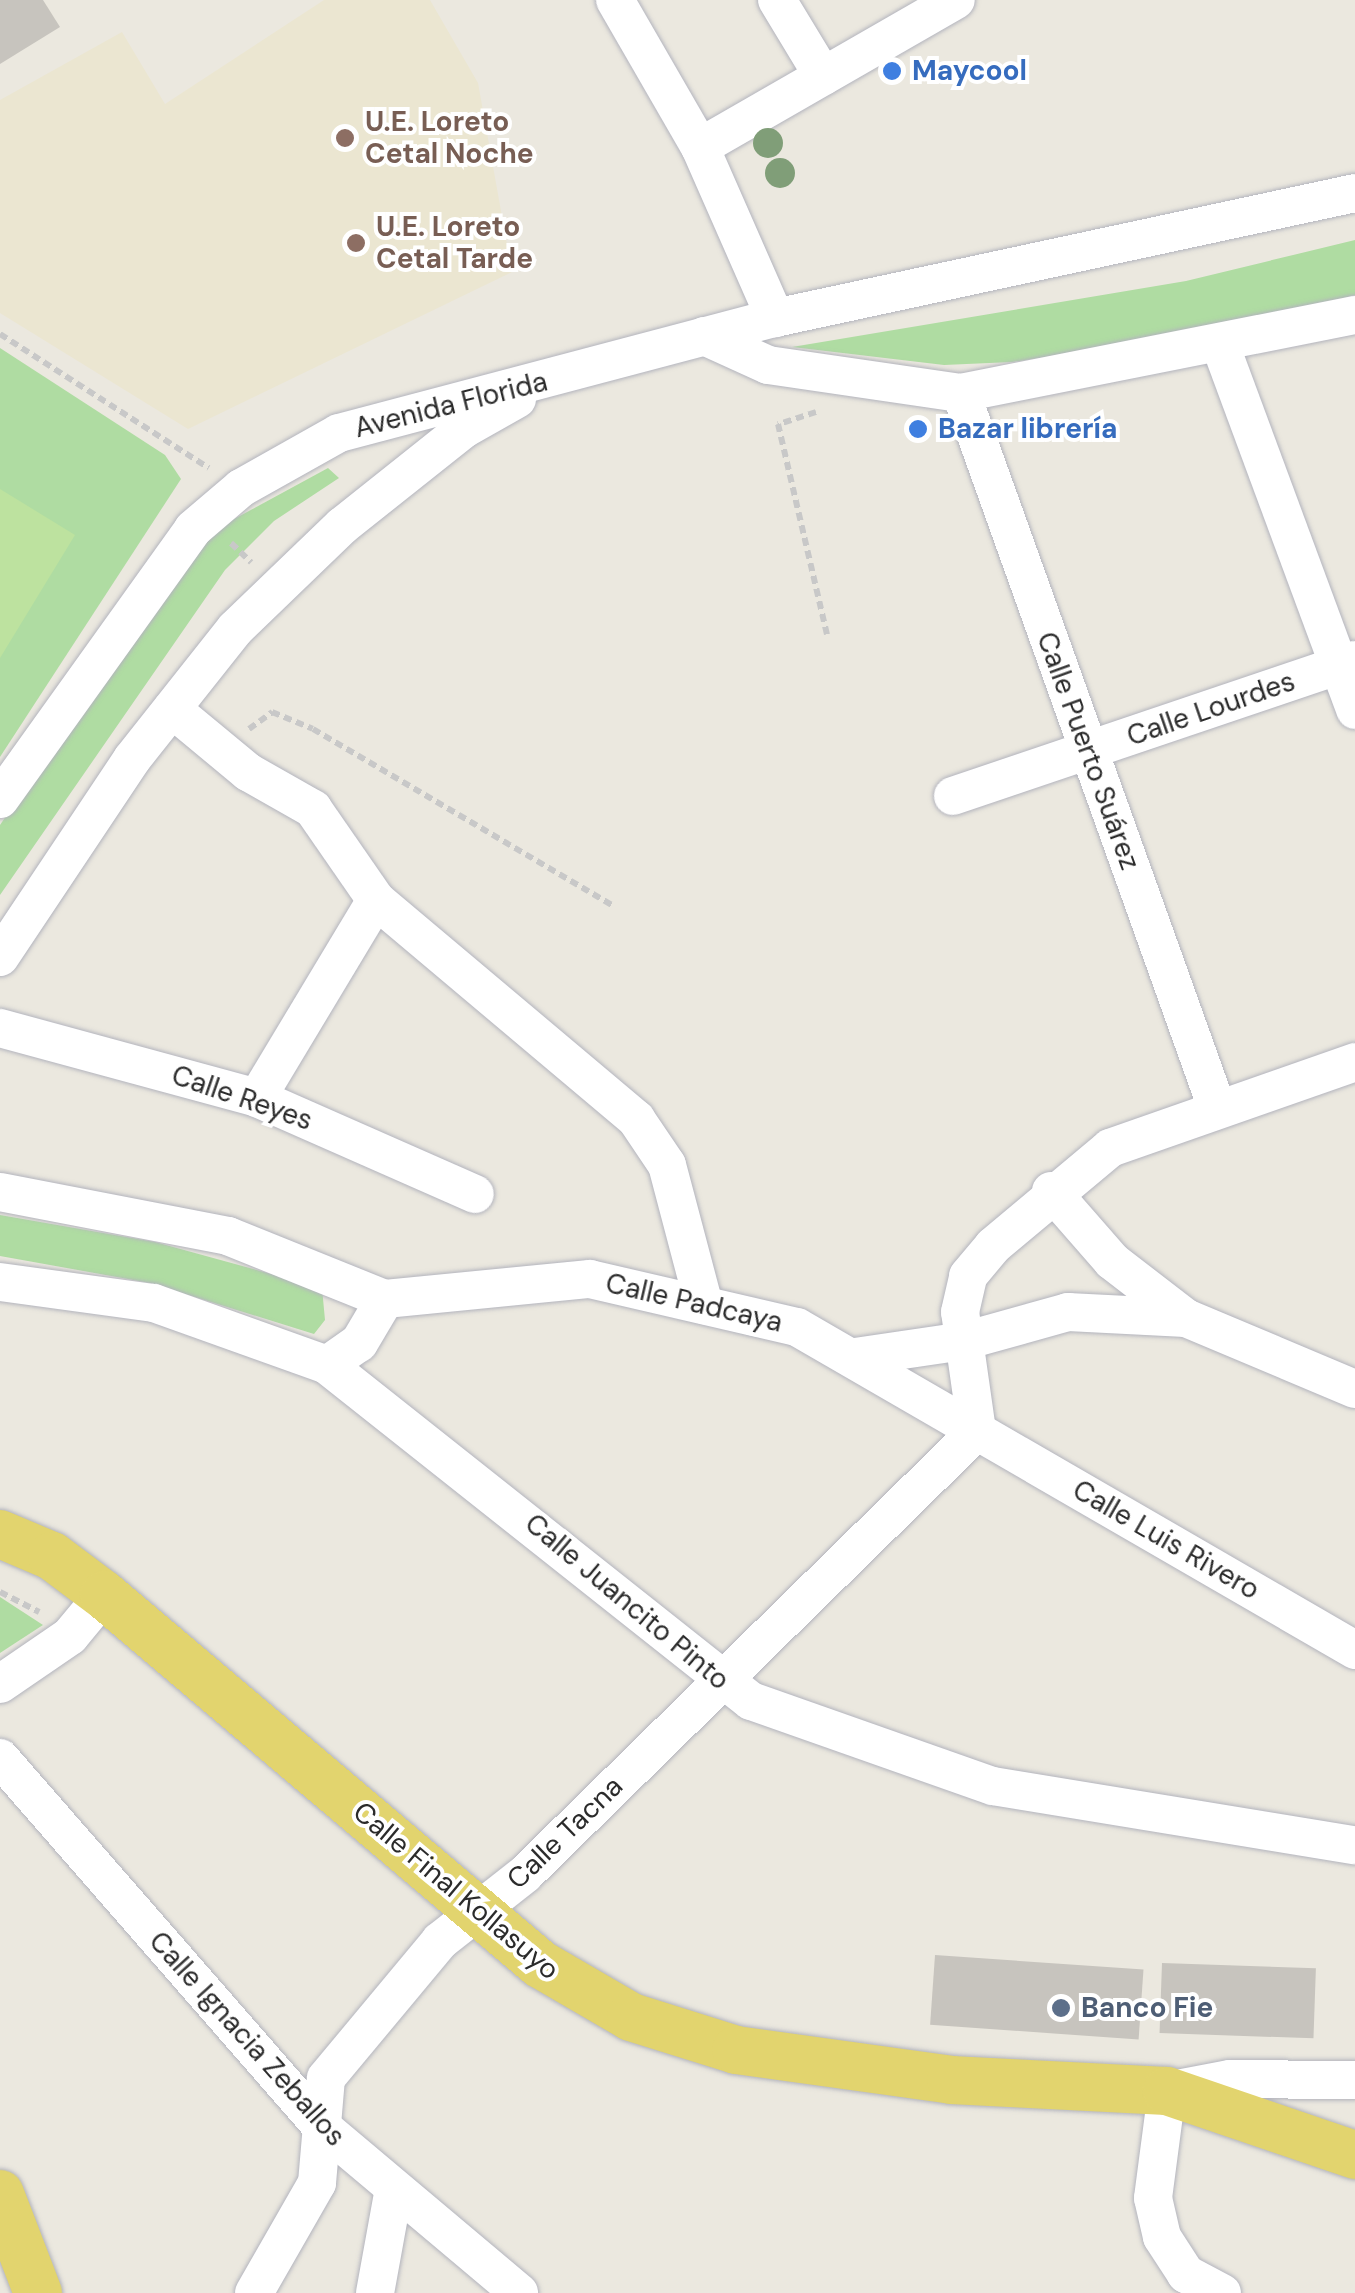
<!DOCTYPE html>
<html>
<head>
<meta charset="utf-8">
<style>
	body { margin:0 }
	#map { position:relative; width:1355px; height:2293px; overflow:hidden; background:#ebe8df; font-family:"DM Sans",sans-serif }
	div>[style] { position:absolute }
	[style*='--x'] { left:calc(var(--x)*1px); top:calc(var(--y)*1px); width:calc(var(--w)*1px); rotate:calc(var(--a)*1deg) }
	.education>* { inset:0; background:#ebe6d1 }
	.green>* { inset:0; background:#afdca2 }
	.pitch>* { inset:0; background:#bde29f }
	.building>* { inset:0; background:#c7c4be; transform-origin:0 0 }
	.path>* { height:6px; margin-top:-3px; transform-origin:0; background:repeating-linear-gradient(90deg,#c8c8c8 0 8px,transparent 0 13px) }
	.roads { filter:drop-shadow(0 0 2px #b3b4bd) drop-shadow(0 0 2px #b3b4bd) }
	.minor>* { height:38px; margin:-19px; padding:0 19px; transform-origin:19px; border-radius:19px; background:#fff }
	.major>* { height:48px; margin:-24px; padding:0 24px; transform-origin:24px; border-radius:24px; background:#e2d46e }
	.trees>* { width:30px; height:30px; margin:-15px; border-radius:50%; background:#809e78 }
	.dots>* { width:28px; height:28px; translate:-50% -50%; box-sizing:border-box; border:5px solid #fff; border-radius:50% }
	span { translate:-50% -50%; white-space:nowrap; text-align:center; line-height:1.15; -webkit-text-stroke:8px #fff; paint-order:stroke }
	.shop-label { font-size:28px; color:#366cbe; font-weight:700 }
	.left { translate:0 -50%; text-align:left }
	.education-label { font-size:28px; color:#785e54; font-weight:700 }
	.street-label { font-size:28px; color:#2b2b2b }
	.service-label { font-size:28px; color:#4e5e75; font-weight:700 }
</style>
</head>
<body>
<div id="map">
	<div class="education">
		<i style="clip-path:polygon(324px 0,430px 0,478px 83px,512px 272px,188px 429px,0 313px,0 100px,122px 32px,165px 104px)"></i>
	</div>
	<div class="green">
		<i style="clip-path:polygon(1355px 240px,1355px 295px,1224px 330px,1012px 362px,944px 365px,792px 347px,1186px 281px)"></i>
		<i style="clip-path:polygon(0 348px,165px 455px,181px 479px,0 757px)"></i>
		<i style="clip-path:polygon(328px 468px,339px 478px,274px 521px,225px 570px,0 895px,0 825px,174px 568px,225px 524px)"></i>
		<i style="clip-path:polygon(0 1215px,155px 1242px,322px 1288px,325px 1320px,314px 1334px,150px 1283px,0 1256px)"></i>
		<i style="clip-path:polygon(0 1597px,43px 1625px,0 1653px)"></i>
	</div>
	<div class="pitch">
		<i style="clip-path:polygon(0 489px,75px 535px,0 658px)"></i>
	</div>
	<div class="building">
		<i style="clip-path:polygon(0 0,43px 0,60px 27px,0 64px)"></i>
		<i style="left:935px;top:1955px;width:209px;height:70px;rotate:4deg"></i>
		<i style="left:1162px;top:1963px;width:154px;height:70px;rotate:2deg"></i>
	</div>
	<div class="path">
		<i style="--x:0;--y:334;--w:248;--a:32.7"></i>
		<i style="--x:816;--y:412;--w:40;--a:162"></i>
		<i style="--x:778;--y:424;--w:216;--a:76.9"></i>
		<i style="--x:231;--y:543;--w:28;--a:44"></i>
		<i style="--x:249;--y:729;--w:29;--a:-36"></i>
		<i style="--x:272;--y:712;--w:44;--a:22.5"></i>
		<i style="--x:313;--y:729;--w:348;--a:30.5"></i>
		<i style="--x:0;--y:1592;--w:44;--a:27.1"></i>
	</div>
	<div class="roads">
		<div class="minor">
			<i style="--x:615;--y:0;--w:170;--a:60"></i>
			<i style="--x:700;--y:147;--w:187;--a:66.3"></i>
			<i style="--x:777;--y:0;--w:89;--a:58.8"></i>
			<i style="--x:700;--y:147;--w:295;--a:-29.9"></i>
			<i style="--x:704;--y:336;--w:70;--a:24.4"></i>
			<i style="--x:768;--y:365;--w:195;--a:8.3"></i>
			<i style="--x:961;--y:393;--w:402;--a:-11.2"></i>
			<i style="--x:1221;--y:347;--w:387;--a:69.7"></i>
			<i style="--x:961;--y:393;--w:759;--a:70.3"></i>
			<i style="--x:172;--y:709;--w:99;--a:39.7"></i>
			<i style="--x:248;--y:772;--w:75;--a:29.6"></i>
			<i style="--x:313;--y:809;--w:111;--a:55.3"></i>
			<i style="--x:376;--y:900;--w:340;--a:40.1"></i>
			<i style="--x:636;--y:1119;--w:55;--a:56"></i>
			<i style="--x:667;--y:1165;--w:145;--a:75.2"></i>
			<i style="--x:953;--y:796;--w:424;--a:-18.7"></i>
			<i style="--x:0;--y:799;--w:332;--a:-54.4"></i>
			<i style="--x:193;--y:529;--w:63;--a:-40.5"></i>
			<i style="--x:241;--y:488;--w:112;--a:-29.3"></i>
			<i style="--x:339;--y:433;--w:451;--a:-14.8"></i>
			<i style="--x:775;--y:318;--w:593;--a:-12.16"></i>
			<i style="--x:0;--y:957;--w:238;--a:-56.3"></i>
			<i style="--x:132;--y:759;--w:166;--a:-51.6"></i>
			<i style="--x:235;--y:629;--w:149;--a:-43.9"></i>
			<i style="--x:342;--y:526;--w:156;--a:-38.5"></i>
			<i style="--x:464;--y:429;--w:61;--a:-29.5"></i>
			<i style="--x:0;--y:1028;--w:266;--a:15.2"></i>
			<i style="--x:257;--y:1098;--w:238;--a:23.8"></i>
			<i style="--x:257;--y:1098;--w:231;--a:-59"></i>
			<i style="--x:1051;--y:1191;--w:93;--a:48.9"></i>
			<i style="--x:1112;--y:1261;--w:93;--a:37.6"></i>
			<i style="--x:0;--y:1192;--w:232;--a:10.9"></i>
			<i style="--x:228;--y:1236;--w:169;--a:21.9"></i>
			<i style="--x:385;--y:1299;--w:206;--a:-5.6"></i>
			<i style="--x:590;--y:1279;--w:212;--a:13.1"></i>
			<i style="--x:797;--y:1327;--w:645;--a:30.06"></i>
			<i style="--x:0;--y:1282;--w:155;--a:7.8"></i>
			<i style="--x:154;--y:1303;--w:184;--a:19.7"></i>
			<i style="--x:327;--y:1365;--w:541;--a:38.4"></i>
			<i style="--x:751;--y:1701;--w:256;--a:19.4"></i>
			<i style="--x:993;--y:1786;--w:367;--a:9.3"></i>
			<i style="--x:855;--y:1357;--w:110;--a:-8.4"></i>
			<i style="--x:964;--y:1341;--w:108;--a:-15.6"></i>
			<i style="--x:1068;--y:1312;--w:118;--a:2.9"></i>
			<i style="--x:1186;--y:1318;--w:183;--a:22.8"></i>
			<i style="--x:327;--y:1365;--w:39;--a:-35"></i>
			<i style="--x:359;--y:1343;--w:51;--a:-59.4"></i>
			<i style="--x:977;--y:1431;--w:120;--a:-98.1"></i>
			<i style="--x:960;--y:1312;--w:37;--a:-77"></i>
			<i style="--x:968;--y:1276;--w:39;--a:-50"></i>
			<i style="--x:993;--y:1246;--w:153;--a:-39.9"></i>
			<i style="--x:1110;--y:1148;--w:260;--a:-19.3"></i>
			<i style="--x:0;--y:1684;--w:85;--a:-34.4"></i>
			<i style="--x:70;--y:1636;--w:53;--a:-50.3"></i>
			<i style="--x:0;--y:1758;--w:488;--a:48.9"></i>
			<i style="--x:321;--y:2126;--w:259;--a:40.1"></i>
			<i style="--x:254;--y:2293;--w:127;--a:-60.2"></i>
			<i style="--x:317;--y:2183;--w:105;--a:-85.1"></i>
			<i style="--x:326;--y:2078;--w:178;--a:-50.2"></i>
			<i style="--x:440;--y:1941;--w:108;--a:-38.2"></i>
			<i style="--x:525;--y:1874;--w:633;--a:-44.42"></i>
			<i style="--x:375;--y:2293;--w:101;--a:-79.7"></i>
			<i style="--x:1222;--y:2293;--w:41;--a:-152.2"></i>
			<i style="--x:1186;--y:2274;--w:44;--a:-123"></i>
			<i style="--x:1162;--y:2237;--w:40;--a:-103"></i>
			<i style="--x:1153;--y:2198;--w:108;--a:-82.5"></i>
			<i style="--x:1167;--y:2091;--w:64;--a:-10.8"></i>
			<i style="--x:1230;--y:2079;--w:125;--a:0.5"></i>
		</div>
		<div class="major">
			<i style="--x:0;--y:1534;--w:56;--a:22.9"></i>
			<i style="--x:52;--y:1556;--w:65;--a:36.9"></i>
			<i style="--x:104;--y:1595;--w:571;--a:40.24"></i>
			<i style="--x:540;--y:1964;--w:105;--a:30.2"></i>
			<i style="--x:631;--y:2017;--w:110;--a:17.4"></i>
			<i style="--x:736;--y:2050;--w:217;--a:7.9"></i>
			<i style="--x:951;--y:2080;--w:216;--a:2.9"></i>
			<i style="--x:1167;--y:2091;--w:199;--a:18.8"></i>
			<i style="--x:0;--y:2194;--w:106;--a:69"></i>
		</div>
	</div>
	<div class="trees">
		<i style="left:768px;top:143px"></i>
		<i style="left:780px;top:173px"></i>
	</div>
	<div class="dots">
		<i style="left:892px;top:71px;background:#3f7fe0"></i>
		<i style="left:345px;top:138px;background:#8d6e63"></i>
		<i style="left:356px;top:243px;background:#8d6e63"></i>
		<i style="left:918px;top:429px;background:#3f7fe0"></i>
		<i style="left:1061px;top:2008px;background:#5c6f8a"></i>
	</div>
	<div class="shop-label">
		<span class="left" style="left:912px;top:71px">Maycool</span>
		<span class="left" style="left:938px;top:429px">Bazar librería</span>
	</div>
	<div class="education-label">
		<span class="left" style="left:365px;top:138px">U.E. Loreto<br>Cetal Noche</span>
		<span class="left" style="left:376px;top:243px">U.E. Loreto<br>Cetal Tarde</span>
	</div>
	<div class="street-label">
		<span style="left:451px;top:405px;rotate:-14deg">Avenida Florida</span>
		<span style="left:1211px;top:709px;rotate:-19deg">Calle Lourdes</span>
		<span style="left:1088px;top:751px;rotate:70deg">Calle Puerto Suárez</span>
		<span style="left:242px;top:1098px;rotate:19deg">Calle Reyes</span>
		<span style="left:694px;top:1303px;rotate:13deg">Calle Padcaya</span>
		<span style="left:1166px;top:1540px;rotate:30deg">Calle Luis Rivero</span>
		<span style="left:627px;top:1602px;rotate:40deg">Calle Juancito Pinto</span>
		<span style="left:565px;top:1833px;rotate:-44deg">Calle Tacna</span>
		<span style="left:456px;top:1891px;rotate:40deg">Calle Final Kollasuyo</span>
		<span style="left:247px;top:2039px;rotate:48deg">Calle Ignacia Zeballos</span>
	</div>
	<div class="service-label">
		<span class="left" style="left:1081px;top:2008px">Banco Fie</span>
	</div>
</div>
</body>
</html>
